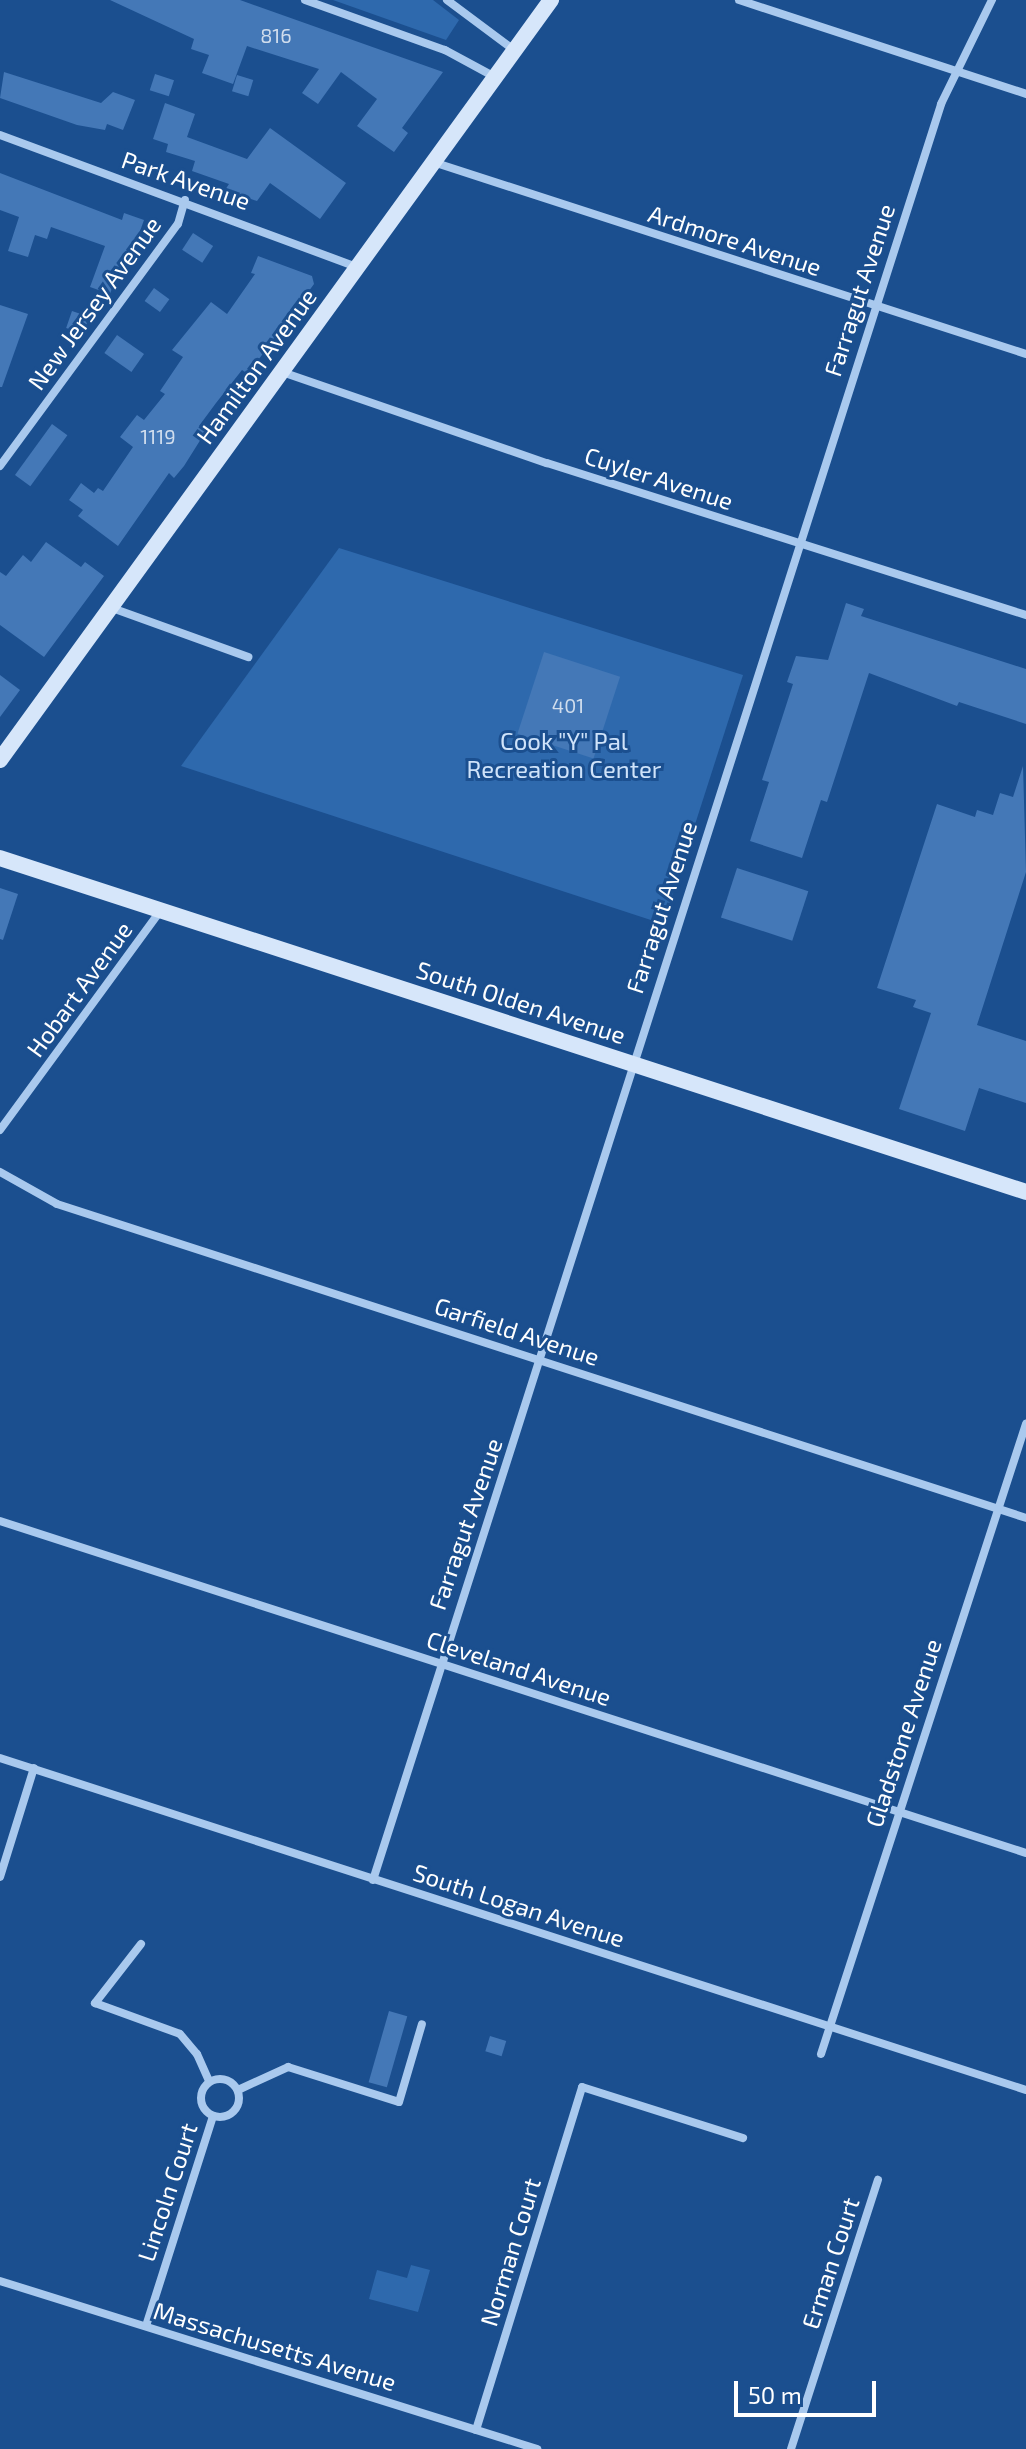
<!DOCTYPE html>
<html>
<head>
<meta charset="utf-8">
<style>
	body { margin:0 }
	#map { position:relative; width:1026px; height:2449px; overflow:hidden; background:#1b4f8f; font-family:"Exo 2",sans-serif }
	div>[style] { position:absolute }
	[style*='--x'] { left:calc(var(--x)*1px); top:calc(var(--y)*1px); width:calc(var(--w)*1px); rotate:calc(var(--a)*1deg) }
	.green>* { inset:0; background:#2e69ad }
	.building>* { inset:0; background:#4478b7; transform-origin:0 0 }
	.street>* { height:8px; margin:-4px; padding:0 4px; transform-origin:4px; border-radius:4px; background:#a9c9ee }
	.street>.ring { margin:-4px; padding:0; box-sizing:content-box; background:none; border:8px solid #a9c9ee; border-radius:50% }
	.secondary>* { height:16px; margin:-8px; padding:0 8px; transform-origin:8px; border-radius:8px; background:#d6e6fa }
	span { translate:-50% -50%; white-space:nowrap; text-align:center; line-height:1.15; -webkit-text-stroke:6px #1b4f8f; paint-order:stroke }
	.number-label { font-size:20px; color:#d0dded }
	.number-label span { -webkit-text-stroke-width:0 }
	.street-label { font-size:24px; color:#fff }
	.park-label { font-size:24px; color:#cfe3fa }
	.scale { position:absolute; left:734px; top:2381px; width:142px; height:36px; box-sizing:border-box; border:4px solid #fff; border-top:0; padding-left:10px; font-size:24px; line-height:28px; white-space:nowrap; color:#fff; -webkit-text-stroke:6px #1b4f8f; paint-order:stroke }
</style>
</head>
<body>
<div id="map">
	<div class="green">
		<i style="clip-path:polygon(333px 0,433px 0,459px 20px,446px 40px)"></i>
		<i style="clip-path:polygon(339px 548px,743px 675px,663px 924px,181px 766px)"></i>
		<i style="clip-path:polygon(411px 2265px,430px 2270px,418px 2312px,369px 2299px,377px 2270px,407px 2278px)"></i>
	</div>
	<div class="building">
		<i style="clip-path:polygon(110px 0,240px 0,443px 72px,402px 128px,408px 133px,394px 152px,357px 126px,377px 99px,341px 72px,318px 104px,302px 93px,319px 69px,247px 46px,233px 84px,202px 73px,209px 55px,191px 49px,194px 39px)"></i>
		<i style="clip-path:polygon(4px 72px,101px 103px,113px 92px,135px 100px,123px 130px,107px 124px,105px 130px,77px 125px,0 98px)"></i>
		<i style="left:155px;top:74px;width:20px;height:17px;rotate:18deg"></i>
		<i style="left:237px;top:75px;width:17px;height:17px;rotate:17deg"></i>
		<i style="clip-path:polygon(165px 103px,195px 114px,187px 137px,247px 159px,270px 128px,346px 183px,320px 219px,270px 183px,257px 201px,225px 190px,229px 184px,192px 171px,195px 161px,166px 152px,168px 144px,153px 139px)"></i>
		<i style="clip-path:polygon(0 173px,122px 220px,124px 213px,144px 220px,129px 262px,122px 259px,110px 294px,90px 287px,105px 246px,51px 227px,47px 239px,35px 235px,28px 257px,8px 251px,19px 217px,0 210px)"></i>
		<i style="left:193px;top:233px;width:24px;height:20px;rotate:33deg"></i>
		<i style="clip-path:polygon(258px 256px,312px 276px,314px 284px,248px 374px,242px 370px,216px 403px,199px 426px,206px 431px,184px 466px,174px 478px,169px 473px,118px 546px,78px 516px,83px 510px,69px 500px,81px 483px,94px 493px,98px 488px,103px 491px,133px 447px,120px 437px,137px 415px,144px 420px,165px 394px,160px 391px,183px 357px,172px 350px,211px 302px,227px 314px,255px 274px,251px 273px)"></i>
		<i style="left:154px;top:288px;width:19px;height:16px;rotate:36deg"></i>
		<i style="clip-path:polygon(0 305px,28px 314px,2px 387px,0 387px)"></i>
		<i style="left:72px;top:311px;width:18px;height:18px;rotate:19deg"></i>
		<i style="left:117px;top:335px;width:33px;height:22px;rotate:35deg"></i>
		<i style="left:52px;top:424px;width:19px;height:63px;rotate:36deg"></i>
		<i style="clip-path:polygon(46px 542px,81px 567px,85px 562px,104px 576px,44px 657px,0 625px,0 572px,6px 576px,23px 555px,31px 562px)"></i>
		<i style="clip-path:polygon(846px 603px,864px 609px,861px 616px,1026px 669px,1026px 724px,959px 702px,957px 706px,869px 673px,827px 802px,821px 800px,802px 858px,750px 841px,769px 782px,762px 780px,793px 684px,787px 682px,796px 656px,828px 660px)"></i>
		<i style="left:544px;top:652px;width:80px;height:86px;rotate:18deg"></i>
		<i style="clip-path:polygon(0 675px,20px 690px,0 717px)"></i>
		<i style="clip-path:polygon(1023px 766px,1026px 872px,977px 1025px,1026px 1041px,1026px 1103px,979px 1088px,965px 1131px,899px 1109px,931px 1013px,913px 1007px,916px 1000px,877px 988px,937px 804px,975px 817px,977px 810px,993px 815px,1000px 793px,1013px 797px)"></i>
		<i style="left:737px;top:868px;width:75px;height:52px;rotate:18deg"></i>
		<i style="clip-path:polygon(0 888px,18px 894px,3px 940px,0 939px)"></i>
		<i style="left:389px;top:2011px;width:19px;height:74px;rotate:16deg"></i>
		<i style="left:490px;top:2036px;width:17px;height:16px;rotate:17deg"></i>
	</div>
	<div class="street">
		<i style="--x:305;--y:0;--w:149;--a:19.7"></i>
		<i style="--x:445;--y:50;--w:57;--a:28.4"></i>
		<i style="--x:447;--y:0;--w:84;--a:36.7"></i>
		<i style="--x:739;--y:0;--w:302;--a:18.1"></i>
		<i style="--x:0;--y:135;--w:381;--a:20.3"></i>
		<i style="--x:433;--y:162;--w:623;--a:17.94"></i>
		<i style="--x:282;--y:372;--w:280;--a:19"></i>
		<i style="--x:547;--y:463;--w:503;--a:17.61"></i>
		<i style="--x:0;--y:466;--w:300;--a:-53.7"></i>
		<i style="--x:178;--y:224;--w:25;--a:-74"></i>
		<i style="--x:112;--y:608;--w:145;--a:19.8"></i>
		<i style="--x:0;--y:1130;--w:273;--a:-53.8"></i>
		<i style="--x:0;--y:1172;--w:65;--a:29.3"></i>
		<i style="--x:57;--y:1204;--w:1019;--a:17.95"></i>
		<i style="--x:0;--y:1521;--w:1078;--a:17.93"></i>
		<i style="--x:0;--y:1758;--w:1078;--a:17.93"></i>
		<i style="--x:0;--y:1877;--w:114;--a:-72.7"></i>
		<i style="--x:373;--y:1880;--w:1865;--a:-72.26"></i>
		<i style="--x:941;--y:104;--w:116;--a:-63.9"></i>
		<i style="--x:141;--y:1944;--w:75;--a:127.9"></i>
		<i style="--x:95;--y:2003;--w:90;--a:20"></i>
		<i style="--x:180;--y:2034;--w:26;--a:50"></i>
		<i style="--x:197;--y:2054;--w:30;--a:66"></i>
		<i style="--x:821;--y:2054;--w:663;--a:-71.98"></i>
		<i class="ring" style="left:201px;top:2079px;width:30px;height:30px"></i>
		<i style="--x:238;--y:2090;--w:55;--a:-24.7"></i>
		<i style="--x:288;--y:2067;--w:116;--a:17.5"></i>
		<i style="--x:399;--y:2102;--w:81;--a:-73.6"></i>
		<i style="--x:0;--y:2281;--w:563;--a:17.37"></i>
		<i style="--x:146;--y:2326;--w:220;--a:-72.3"></i>
		<i style="--x:476;--y:2430;--w:359;--a:-72.8"></i>
		<i style="--x:582;--y:2087;--w:169;--a:17.6"></i>
		<i style="--x:791;--y:2449;--w:283;--a:-72.1"></i>
	</div>
	<div class="secondary">
		<i style="--x:0;--y:760;--w:939;--a:-54.06"></i>
		<i style="--x:0;--y:858;--w:1079;--a:18.03"></i>
	</div>
	<div class="number-label">
		<span style="left:276px;top:35px">816</span>
		<span style="left:158px;top:436px">1119</span>
		<span style="left:568px;top:705px">401</span>
	</div>
	<div class="street-label">
		<span style="left:186px;top:180px;rotate:19deg">Park Avenue</span>
		<span style="left:735px;top:240px;rotate:18deg">Ardmore Avenue</span>
		<span style="left:859px;top:290px;rotate:-72deg">Farragut Avenue</span>
		<span style="left:94px;top:303px;rotate:-54deg">New Jersey Avenue</span>
		<span style="left:256px;top:366px;rotate:-54deg">Hamilton Avenue</span>
		<span style="left:659px;top:478px;rotate:18deg">Cuyler Avenue</span>
		<span style="left:661px;top:907px;rotate:-72deg">Farragut Avenue</span>
		<span style="left:79px;top:989px;rotate:-54deg">Hobart Avenue</span>
		<span style="left:521px;top:1002px;rotate:18deg">South Olden Avenue</span>
		<span style="left:517px;top:1331px;rotate:18deg">Garfield Avenue</span>
		<span style="left:465px;top:1524px;rotate:-71deg">Farragut Avenue</span>
		<span style="left:519px;top:1668px;rotate:18deg">Cleveland Avenue</span>
		<span style="left:903px;top:1733px;rotate:-72deg">Gladstone Avenue</span>
		<span style="left:519px;top:1905px;rotate:18deg">South Logan Avenue</span>
		<span style="left:167px;top:2192px;rotate:-72deg">Lincoln Court</span>
		<span style="left:510px;top:2252px;rotate:-73deg">Norman Court</span>
		<span style="left:830px;top:2263px;rotate:-72deg">Erman Court</span>
		<span style="left:275px;top:2346px;rotate:17deg">Massachusetts Avenue</span>
	</div>
	<div class="park-label">
		<span style="left:564px;top:755px">Cook "Y" Pal<br>Recreation Center</span>
	</div>
	<div class="scale">50 m</div>
</div>
</body>
</html>
